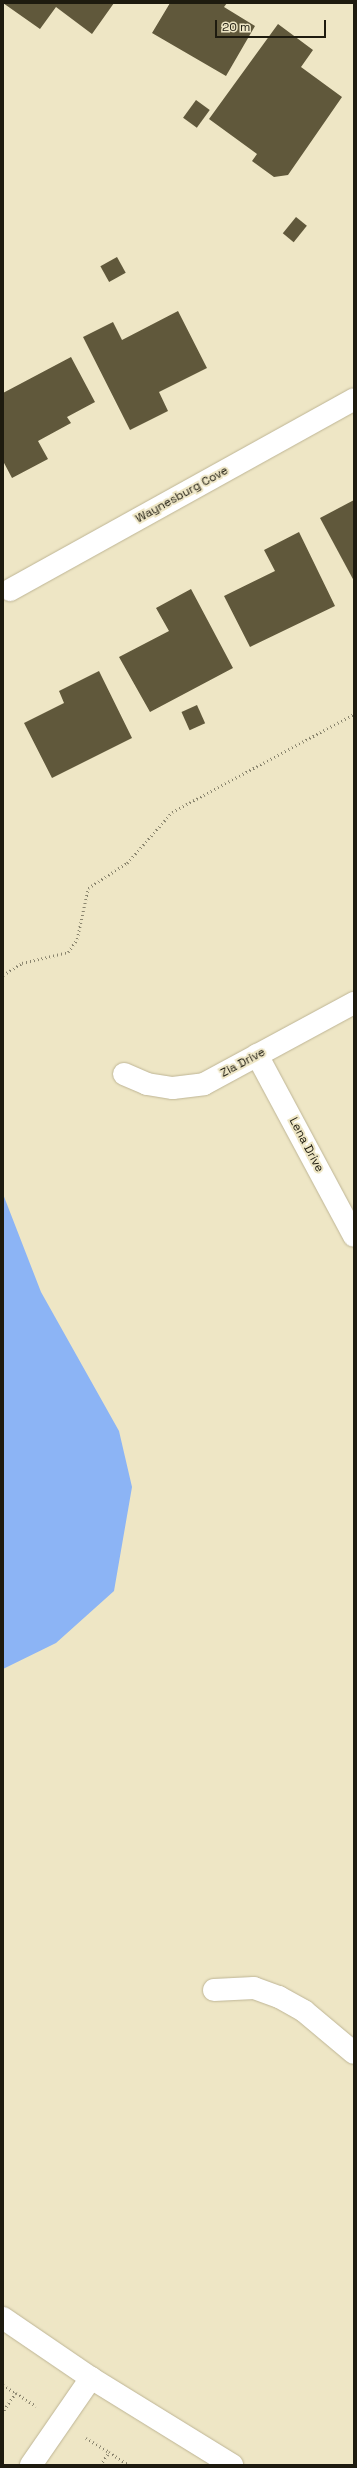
<!DOCTYPE html>
<html>
<head>
<meta charset="utf-8">
<style>
	body { margin:0 }
	#map { position:relative; width:357px; height:2468px; overflow:hidden; background:#eee6c5; font-family:"Space Grotesk",sans-serif }
	div>[style] { position:absolute }
	[style*='--x'] { left:calc(var(--x)*1px); top:calc(var(--y)*1px); width:calc(var(--w)*1px); rotate:calc(var(--a)*1deg) }
	.water>* { inset:0; background:#8cb4f5 }
	.building>* { inset:0; background:#60583b; transform-origin:0 0 }
	.path>* { height:2.5px; margin-top:-1.25px; transform-origin:0; background:repeating-linear-gradient(90deg,#8b866f 0 1px,transparent 0 4px) }
	.roads { filter:drop-shadow(0 0 1px #beb595) drop-shadow(0 0 1px #beb595) }
	.minor>* { height:22px; margin:-11px; padding:0 11px; transform-origin:11px; border-radius:11px; background:#fff }
	span { translate:-50% -50%; white-space:nowrap; text-align:center; line-height:1.15; -webkit-text-stroke:4px #eee6c5; paint-order:stroke }
	.street-label { font-size:12px; color:#1e1b0f }
	.frame { position:absolute; inset:0; border:4px solid #1e1b0f; pointer-events:none }
	.scale { position:absolute; left:215px; top:20px; width:111px; height:18px; box-sizing:border-box; border:2px solid #1e1b0f; border-top:0; padding-left:5px; font-size:12px; line-height:14px; white-space:nowrap; color:#1e1b0f; -webkit-text-stroke:3px #eee6c5; paint-order:stroke }
</style>
</head>
<body>
<div id="map">
	<div class="water">
		<i style="clip-path:polygon(3px 1194px,41px 1292px,119px 1431px,132px 1487px,114px 1591px,56px 1643px,3px 1669px)"></i>
	</div>
	<div class="building">
		<i style="clip-path:polygon(3px 3px,114px 3px,92px 34px,56px 7px,40px 29px)"></i>
		<i style="clip-path:polygon(170px 3px,227px 3px,224px 7px,255px 26px,226px 76px,152px 33px)"></i>
		<i style="clip-path:polygon(278px 24px,313px 50px,301px 67px,342px 97px,288px 175px,274px 177px,252px 161px,257px 154px,209px 119px)"></i>
		<i style="left:196px;top:100px;width:17px;height:22px;rotate:36deg"></i>
		<i style="left:296px;top:217px;width:14px;height:21px;rotate:39deg"></i>
		<i style="left:117px;top:257px;width:18px;height:19px;rotate:61deg"></i>
		<i style="clip-path:polygon(178px 311px,207px 368px,159px 392px,168px 411px,130px 430px,83px 337px,113px 322px,122px 340px)"></i>
		<i style="clip-path:polygon(71px 357px,95px 402px,67px 417px,71px 423px,38px 441px,48px 459px,12px 478px,3px 461px,3px 393px)"></i>
		<i style="clip-path:polygon(354px 500px,354px 581px,320px 518px)"></i>
		<i style="clip-path:polygon(299px 532px,335px 606px,250px 647px,224px 596px,275px 571px,264px 550px)"></i>
		<i style="clip-path:polygon(191px 589px,233px 668px,150px 712px,119px 657px,169px 631px,156px 608px)"></i>
		<i style="clip-path:polygon(99px 671px,132px 738px,52px 778px,24px 723px,64px 703px,59px 691px)"></i>
		<i style="left:197px;top:705px;width:20px;height:17px;rotate:66deg"></i>
	</div>
	<div class="path">
		<i style="--x:3;--y:975;--w:22;--a:-32"></i>
		<i style="--x:22;--y:963;--w:47;--a:-13.4"></i>
		<i style="--x:68;--y:952;--w:16;--a:-55"></i>
		<i style="--x:77;--y:939;--w:52;--a:-77.8"></i>
		<i style="--x:88;--y:888;--w:46;--a:-32.7"></i>
		<i style="--x:127;--y:863;--w:68;--a:-48.6"></i>
		<i style="--x:172;--y:812;--w:207;--a:-28.3"></i>
		<i style="--x:3;--y:2385;--w:15;--a:32"></i>
		<i style="--x:16;--y:2393;--w:23;--a:124"></i>
		<i style="--x:16;--y:2393;--w:24;--a:33"></i>
		<i style="--x:86;--y:2438;--w:27;--a:31"></i>
		<i style="--x:100;--y:2465;--w:16;--a:-55"></i>
		<i style="--x:109;--y:2452;--w:24;--a:33"></i>
	</div>
	<div class="roads">
		<div class="minor">
			<i style="--x:10;--y:590;--w:393;--a:-29"></i>
			<i style="--x:257;--y:1055;--w:205;--a:61.8"></i>
			<i style="--x:124;--y:1074;--w:25;--a:23"></i>
			<i style="--x:147;--y:1084;--w:26;--a:9"></i>
			<i style="--x:173;--y:1088;--w:31;--a:-7"></i>
			<i style="--x:204;--y:1084;--w:170;--a:-28.4"></i>
			<i style="--x:214;--y:1990;--w:40;--a:-2.9"></i>
			<i style="--x:254;--y:1988;--w:27;--a:20"></i>
			<i style="--x:279;--y:1997;--w:29;--a:29"></i>
			<i style="--x:304;--y:2011;--w:65;--a:40"></i>
			<i style="--x:3;--y:2318;--w:107;--a:34.3"></i>
			<i style="--x:91;--y:2378;--w:166;--a:31.7"></i>
			<i style="--x:31;--y:2465;--w:106;--a:-55.4"></i>
		</div>
	</div>
	<div class="street-label">
		<span style="left:182px;top:495px;rotate:-29deg">Waynesburg Cove</span>
		<span style="left:243px;top:1063px;rotate:-28deg">Zia Drive</span>
		<span style="left:306px;top:1145px;rotate:62deg">Lena Drive</span>
	</div>
	<div class="frame"></div>
	<div class="scale">20 m</div>
</div>
</body>
</html>
